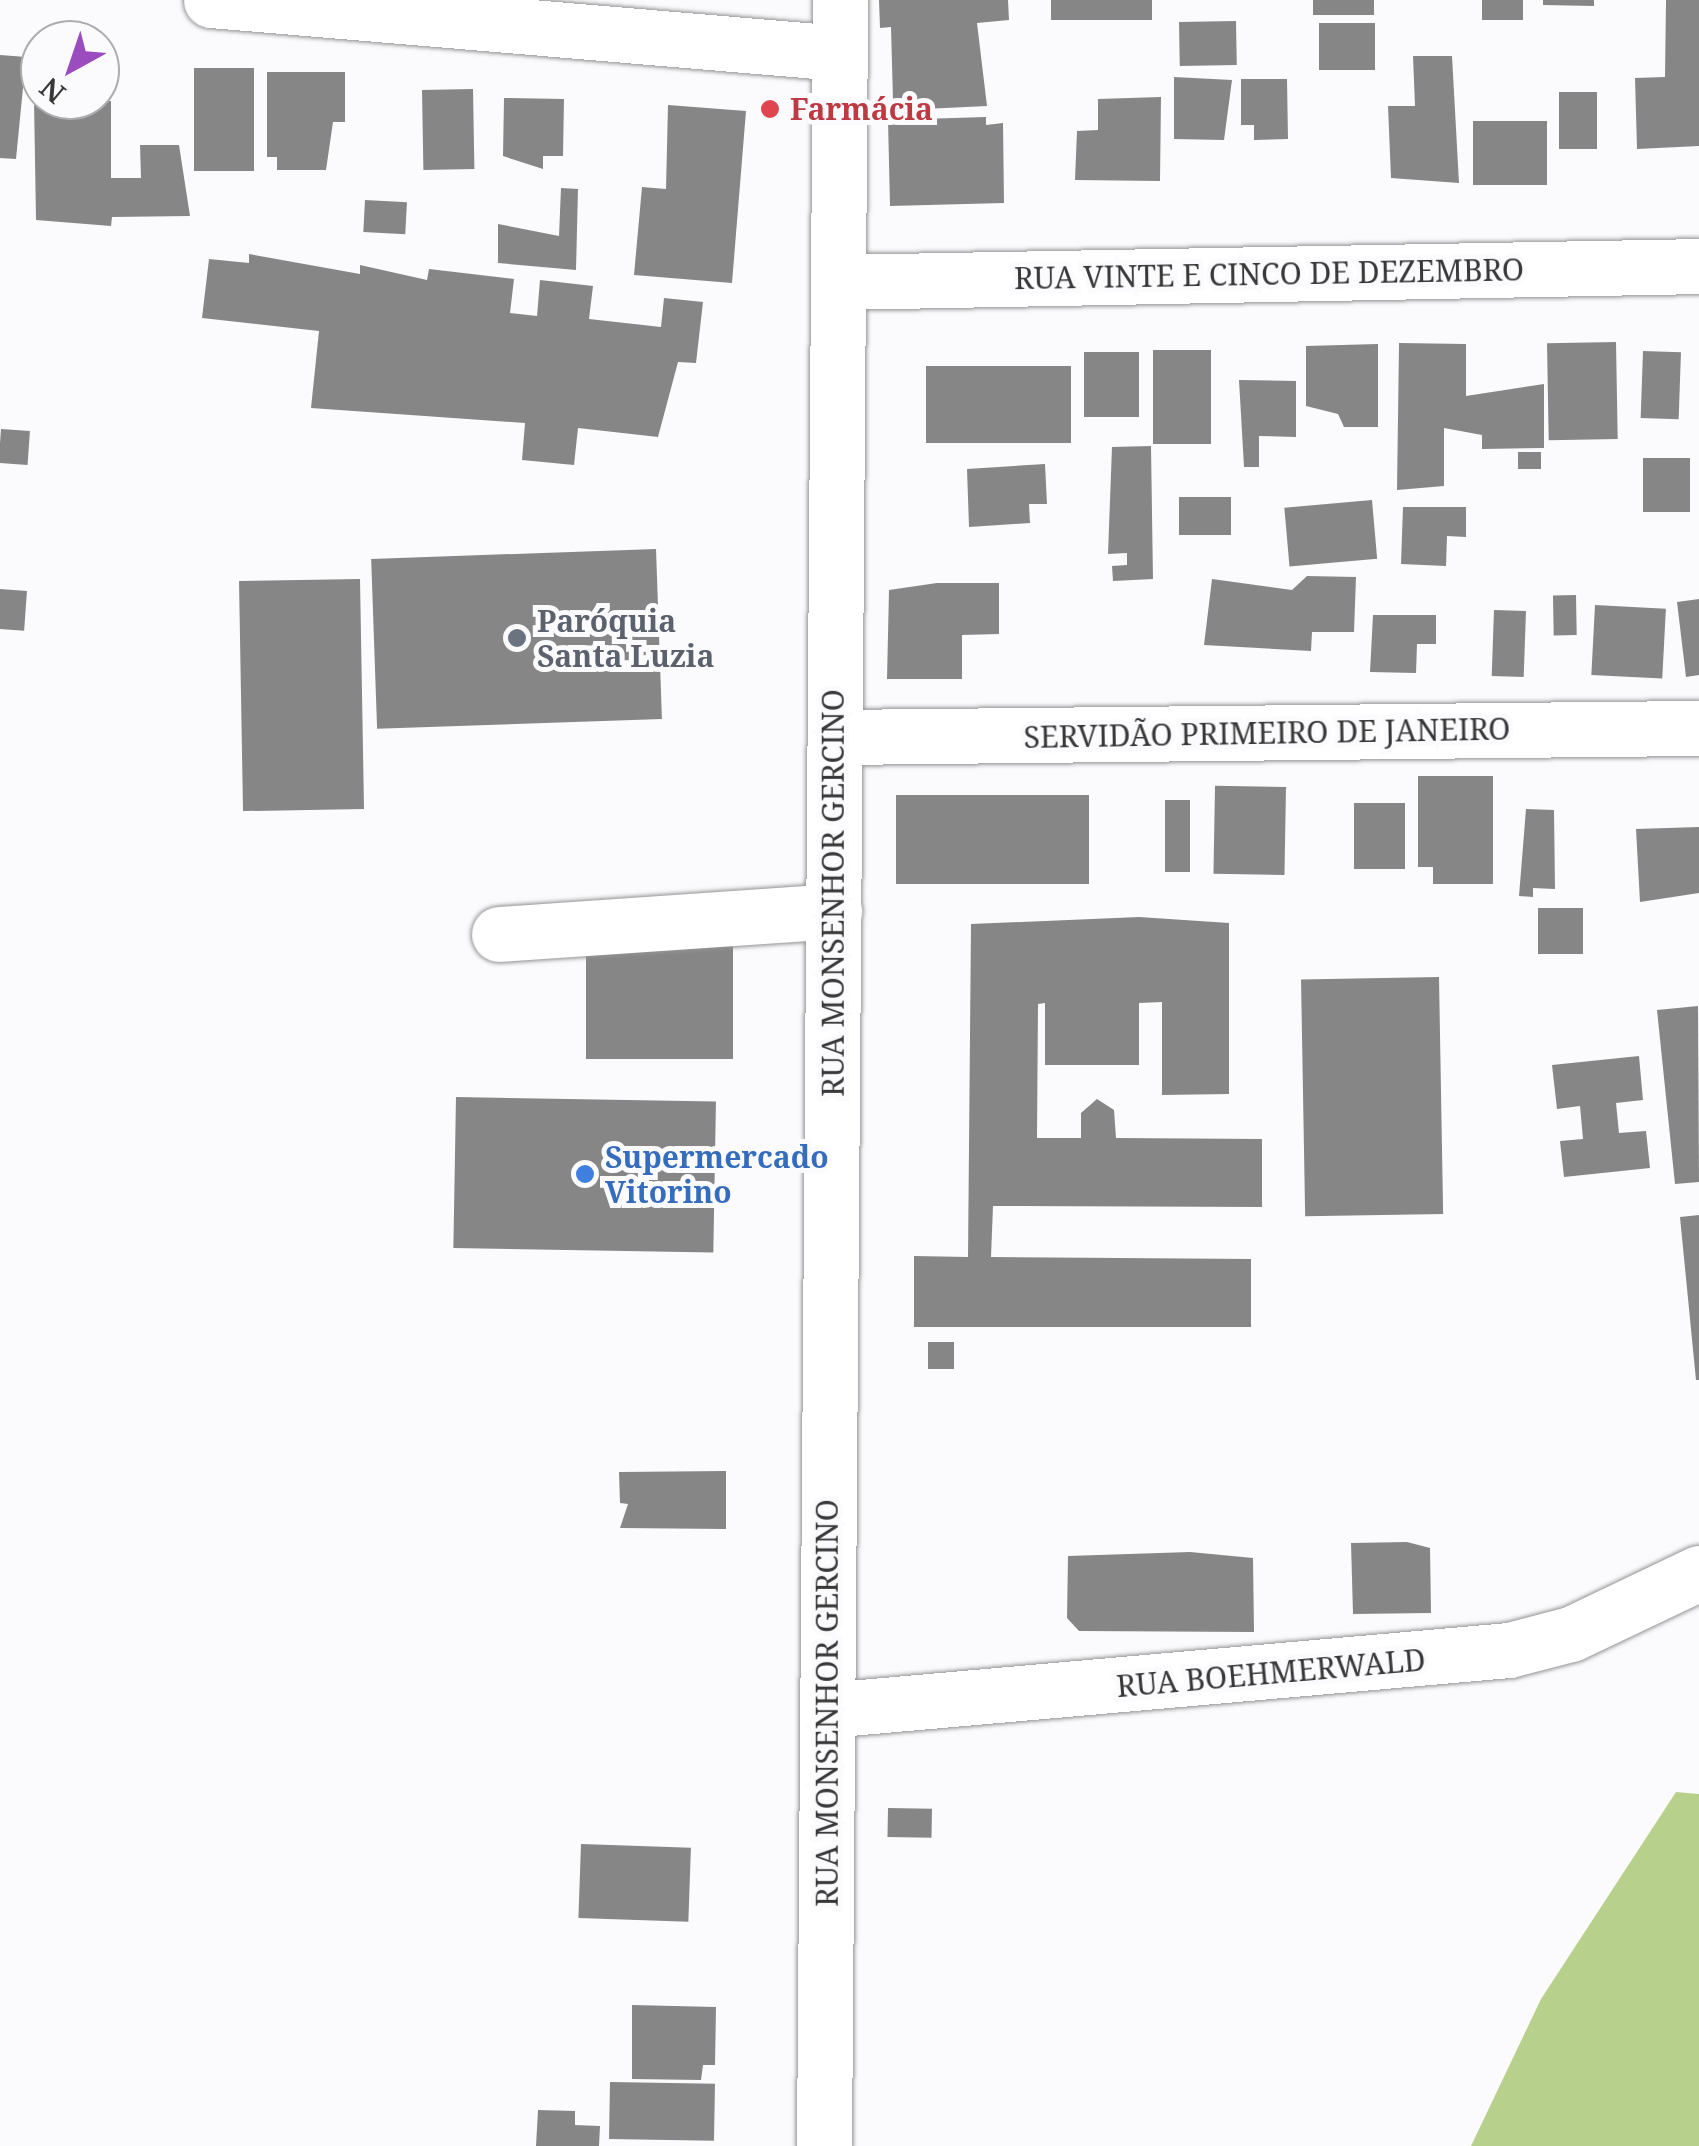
<!DOCTYPE html>
<html>
<head>
<meta charset="utf-8">
<style>
	body { margin:0 }
	#map { position:relative; width:1699px; height:2146px; overflow:hidden; background:#fbfbfd; font-family:"Noto Serif",serif }
	div>[style] { position:absolute }
	[style*='--x'] { left:calc(var(--x)*1px); top:calc(var(--y)*1px); width:calc(var(--w)*1px); rotate:calc(var(--a)*1deg) }
	.forest>* { inset:0; background:#b7d18c }
	.building>* { inset:0; background:#868687; transform-origin:0 0 }
	.roads { filter:drop-shadow(0 0 2px #939495) drop-shadow(0 0 2px #939495) }
	.minor>* { height:55px; margin:-27.5px; padding:0 27.5px; transform-origin:27.5px; border-radius:27.5px; background:#fff }
	.major>* { height:55px; margin:-27.5px; padding:0 27.5px; transform-origin:27.5px; border-radius:27.5px; background:#fff }
	.dots>* { width:28px; height:28px; translate:-50% -50%; box-sizing:border-box; border:5px solid #fbfbfd; border-radius:50% }
	span { translate:-50% -50%; white-space:nowrap; text-align:center; line-height:1.15; -webkit-text-stroke:10px #fbfbfd; paint-order:stroke }
	.health-label { font-size:30px; color:#be3a42; font-weight:700 }
	.left { translate:0 -50%; text-align:left }
	.street-label { font-size:30px; color:#383839 }
	.worship-label { font-size:30px; color:#5b616d; font-weight:700 }
	.shop-label { font-size:30px; color:#366cbe; font-weight:700 }
	.north { position:absolute; left:20px; top:20px; width:100px; height:100px; box-sizing:border-box; background:#fbfbfd; border:2px solid #adadaf; border-radius:50%; rotate:220deg; font-size:28px; font-weight:700; line-height:40px; text-align:center; color:#383839 }
	.north::after { content:''; display:block; margin:auto; width:35px; height:45px; background:#9b4dbf; clip-path:polygon(50% 0,100% 100%,50% 72%,0 100%) }
</style>
</head>
<body>
<div id="map">
	<div class="forest">
		<i style="clip-path:polygon(1676px 1792px,1699px 1794px,1699px 2146px,1471px 2146px,1541px 1999px)"></i>
	</div>
	<div class="building">
		<i style="clip-path:polygon(879px 0,1008px 0,1009px 20px,977px 23px,987px 106px,903px 110px,893px 101px,891px 27px,880px 28px)"></i>
		<i style="left:1051px;top:0;width:101px;height:20px"></i>
		<i style="left:1313px;top:0;width:61px;height:15px"></i>
		<i style="left:1482px;top:0;width:41px;height:20px"></i>
		<i style="clip-path:polygon(1543px 0,1594px 0,1594px 6px,1543px 5px)"></i>
		<i style="clip-path:polygon(1666px 0,1699px 0,1699px 146px,1637px 149px,1635px 78px,1665px 77px)"></i>
		<i style="left:1236px;top:21px;width:44px;height:57px;rotate:89deg"></i>
		<i style="left:1319px;top:23px;width:56px;height:47px"></i>
		<i style="clip-path:polygon(0 55px,26px 57px,16px 159px,0 158px)"></i>
		<i style="clip-path:polygon(1413px 56px,1452px 56px,1459px 183px,1391px 178px,1388px 106px,1415px 106px)"></i>
		<i style="left:254px;top:68px;width:103px;height:60px;rotate:90deg"></i>
		<i style="clip-path:polygon(267px 72px,345px 72px,345px 122px,333px 122px,326px 170px,277px 170px,277px 157px,267px 157px)"></i>
		<i style="clip-path:polygon(1174px 77px,1232px 80px,1224px 140px,1174px 139px)"></i>
		<i style="clip-path:polygon(1241px 79px,1287px 79px,1288px 139px,1254px 140px,1254px 125px,1241px 125px)"></i>
		<i style="left:473px;top:89px;width:80px;height:51px;rotate:89deg"></i>
		<i style="left:1559px;top:92px;width:38px;height:57px"></i>
		<i style="clip-path:polygon(1161px 97px,1160px 181px,1075px 180px,1077px 131px,1098px 130px,1098px 99px)"></i>
		<i style="clip-path:polygon(504px 98px,564px 99px,563px 156px,543px 156px,543px 169px,503px 156px)"></i>
		<i style="clip-path:polygon(34px 100px,111px 101px,111px 178px,141px 178px,140px 145px,179px 145px,190px 216px,112px 217px,111px 226px,36px 220px)"></i>
		<i style="clip-path:polygon(668px 105px,746px 111px,732px 283px,634px 275px,642px 187px,666px 189px)"></i>
		<i style="clip-path:polygon(986px 117px,986px 125px,1003px 123px,1004px 203px,890px 206px,888px 120px)"></i>
		<i style="left:1473px;top:121px;width:74px;height:64px"></i>
		<i style="clip-path:polygon(561px 188px,578px 189px,576px 270px,498px 263px,498px 224px,559px 236px)"></i>
		<i style="left:365px;top:200px;width:42px;height:32px;rotate:3deg"></i>
		<i style="clip-path:polygon(249px 254px,360px 274px,360px 265px,427px 280px,429px 269px,514px 279px,510px 313px,537px 316px,540px 280px,593px 286px,589px 319px,661px 327px,664px 298px,703px 302px,696px 363px,678px 362px,658px 437px,578px 428px,574px 465px,522px 460px,525px 423px,311px 408px,319px 331px,202px 318px,209px 259px,249px 263px)"></i>
		<i style="left:1616px;top:342px;width:97px;height:69px;rotate:89deg"></i>
		<i style="clip-path:polygon(1399px 343px,1466px 344px,1466px 396px,1544px 384px,1544px 448px,1482px 449px,1482px 435px,1444px 428px,1444px 486px,1397px 490px)"></i>
		<i style="clip-path:polygon(1378px 344px,1378px 427px,1344px 427px,1338px 414px,1306px 406px,1306px 346px)"></i>
		<i style="left:1153px;top:350px;width:58px;height:94px"></i>
		<i style="left:1643px;top:351px;width:38px;height:67px;rotate:2deg"></i>
		<i style="left:1139px;top:352px;width:65px;height:55px;rotate:90deg"></i>
		<i style="left:1071px;top:366px;width:77px;height:145px;rotate:90deg"></i>
		<i style="clip-path:polygon(1239px 380px,1296px 381px,1296px 437px,1259px 436px,1259px 467px,1244px 467px)"></i>
		<i style="left:1px;top:429px;width:29px;height:34px;rotate:4deg"></i>
		<i style="clip-path:polygon(1151px 446px,1153px 579px,1113px 581px,1112px 566px,1127px 565px,1127px 553px,1108px 554px,1112px 447px)"></i>
		<i style="left:1518px;top:452px;width:23px;height:17px"></i>
		<i style="left:1643px;top:458px;width:47px;height:54px"></i>
		<i style="clip-path:polygon(1045px 464px,1047px 504px,1029px 504px,1030px 523px,969px 527px,967px 469px)"></i>
		<i style="left:1179px;top:497px;width:52px;height:38px"></i>
		<i style="left:1372px;top:500px;width:59px;height:88px;rotate:85deg"></i>
		<i style="clip-path:polygon(1403px 507px,1466px 507px,1466px 537px,1447px 536px,1446px 566px,1401px 564px)"></i>
		<i style="left:656px;top:549px;width:170px;height:285px;rotate:88deg"></i>
		<i style="clip-path:polygon(1307px 576px,1356px 577px,1354px 632px,1312px 632px,1311px 651px,1204px 645px,1212px 579px,1292px 590px)"></i>
		<i style="left:360px;top:579px;width:230px;height:121px;rotate:89deg"></i>
		<i style="clip-path:polygon(937px 583px,999px 583px,999px 634px,962px 635px,962px 679px,887px 679px,889px 590px)"></i>
		<i style="left:0;top:589px;width:27px;height:40px;rotate:4deg"></i>
		<i style="left:1576px;top:595px;width:40px;height:23px;rotate:89deg"></i>
		<i style="clip-path:polygon(1699px 599px,1699px 675px,1686px 677px,1677px 602px)"></i>
		<i style="left:1595px;top:605px;width:71px;height:70px;rotate:3deg"></i>
		<i style="left:1494px;top:610px;width:32px;height:66px;rotate:2deg"></i>
		<i style="clip-path:polygon(1373px 615px,1436px 615px,1436px 644px,1417px 644px,1416px 673px,1370px 672px)"></i>
		<i style="clip-path:polygon(1418px 776px,1493px 776px,1493px 884px,1433px 884px,1433px 867px,1418px 867px)"></i>
		<i style="left:1286px;top:787px;width:88px;height:71px;rotate:91deg"></i>
		<i style="left:896px;top:795px;width:193px;height:89px"></i>
		<i style="left:1165px;top:800px;width:25px;height:72px"></i>
		<i style="left:1405px;top:803px;width:66px;height:51px;rotate:90deg"></i>
		<i style="clip-path:polygon(1526px 809px,1554px 810px,1555px 889px,1533px 888px,1533px 897px,1519px 896px)"></i>
		<i style="clip-path:polygon(1699px 827px,1699px 893px,1640px 902px,1636px 829px)"></i>
		<i style="left:1538px;top:908px;width:45px;height:46px"></i>
		<i style="clip-path:polygon(1139px 917px,1229px 923px,1229px 1094px,1162px 1095px,1162px 1002px,1139px 1003px,1139px 1065px,1045px 1065px,1045px 1003px,1038px 1004px,1037px 1138px,1081px 1138px,1081px 1113px,1097px 1099px,1114px 1110px,1116px 1138px,1262px 1139px,1262px 1207px,993px 1206px,991px 1257px,1251px 1259px,1251px 1327px,914px 1327px,914px 1256px,968px 1257px,971px 924px)"></i>
		<i style="left:733px;top:939px;width:120px;height:147px;rotate:90deg"></i>
		<i style="left:1439px;top:977px;width:237px;height:138px;rotate:89deg"></i>
		<i style="clip-path:polygon(1698px 1006px,1699px 1182px,1675px 1184px,1657px 1010px)"></i>
		<i style="clip-path:polygon(1639px 1056px,1643px 1100px,1616px 1103px,1619px 1133px,1646px 1131px,1650px 1168px,1564px 1177px,1560px 1141px,1583px 1139px,1580px 1106px,1557px 1109px,1552px 1065px)"></i>
		<i style="left:456px;top:1097px;width:260px;height:151px;rotate:1deg"></i>
		<i style="clip-path:polygon(1699px 1215px,1699px 1380px,1696px 1380px,1680px 1217px)"></i>
		<i style="left:928px;top:1342px;width:26px;height:27px"></i>
		<i style="clip-path:polygon(726px 1471px,726px 1529px,620px 1528px,628px 1504px,620px 1503px,619px 1472px)"></i>
		<i style="clip-path:polygon(1407px 1542px,1430px 1548px,1431px 1613px,1353px 1614px,1351px 1543px)"></i>
		<i style="clip-path:polygon(1190px 1552px,1253px 1558px,1254px 1632px,1079px 1631px,1067px 1618px,1068px 1556px)"></i>
		<i style="left:888px;top:1808px;width:44px;height:29px;rotate:1deg"></i>
		<i style="left:581px;top:1844px;width:110px;height:74px;rotate:2deg"></i>
		<i style="clip-path:polygon(632px 2005px,716px 2007px,715px 2065px,703px 2065px,701px 2080px,632px 2079px)"></i>
		<i style="left:610px;top:2082px;width:105px;height:57px;rotate:1deg"></i>
		<i style="clip-path:polygon(538px 2110px,575px 2111px,575px 2125px,600px 2126px,599px 2146px,536px 2146px)"></i>
	</div>
	<div class="roads">
		<div class="minor">
			<i style="--x:211;--y:0;--w:631;--a:4.82"></i>
			<i style="--x:838;--y:282;--w:861;--a:-1.06"></i>
			<i style="--x:835;--y:737;--w:864;--a:-0.6"></i>
			<i style="--x:499;--y:934;--w:336;--a:-3.9"></i>
			<i style="--x:827;--y:1710;--w:685;--a:-5.03"></i>
			<i style="--x:1509;--y:1650;--w:64;--a:-14.5"></i>
			<i style="--x:1571;--y:1634;--w:142;--a:-25.5"></i>
		</div>
		<div class="major">
			<i style="--x:824;--y:2146;--w:2146;--a:-89.57"></i>
		</div>
	</div>
	<div class="dots">
		<i style="left:770px;top:109px;background:#e0444e"></i>
		<i style="left:517px;top:638px;background:#6b7280"></i>
		<i style="left:585px;top:1174px;background:#3f7fe0"></i>
	</div>
	<div class="health-label">
		<span class="left" style="left:790px;top:109px">Farmácia</span>
	</div>
	<div class="street-label">
		<span style="left:1269px;top:274px;rotate:-1deg">RUA VINTE E CINCO DE DEZEMBRO</span>
		<span style="left:1267px;top:733px;rotate:-1deg">SERVIDÃO PRIMEIRO DE JANEIRO</span>
		<span style="left:833px;top:893px;rotate:-90deg">RUA MONSENHOR GERCINO</span>
		<span style="left:1271px;top:1673px;rotate:-5deg">RUA BOEHMERWALD</span>
		<span style="left:827px;top:1703px;rotate:-90deg">RUA MONSENHOR GERCINO</span>
	</div>
	<div class="worship-label">
		<span class="left" style="left:537px;top:638px">Paróquia<br>Santa Luzia</span>
	</div>
	<div class="shop-label">
		<span class="left" style="left:605px;top:1174px">Supermercado<br>Vitorino</span>
	</div>
	<div class="north">N</div>
</div>
</body>
</html>
